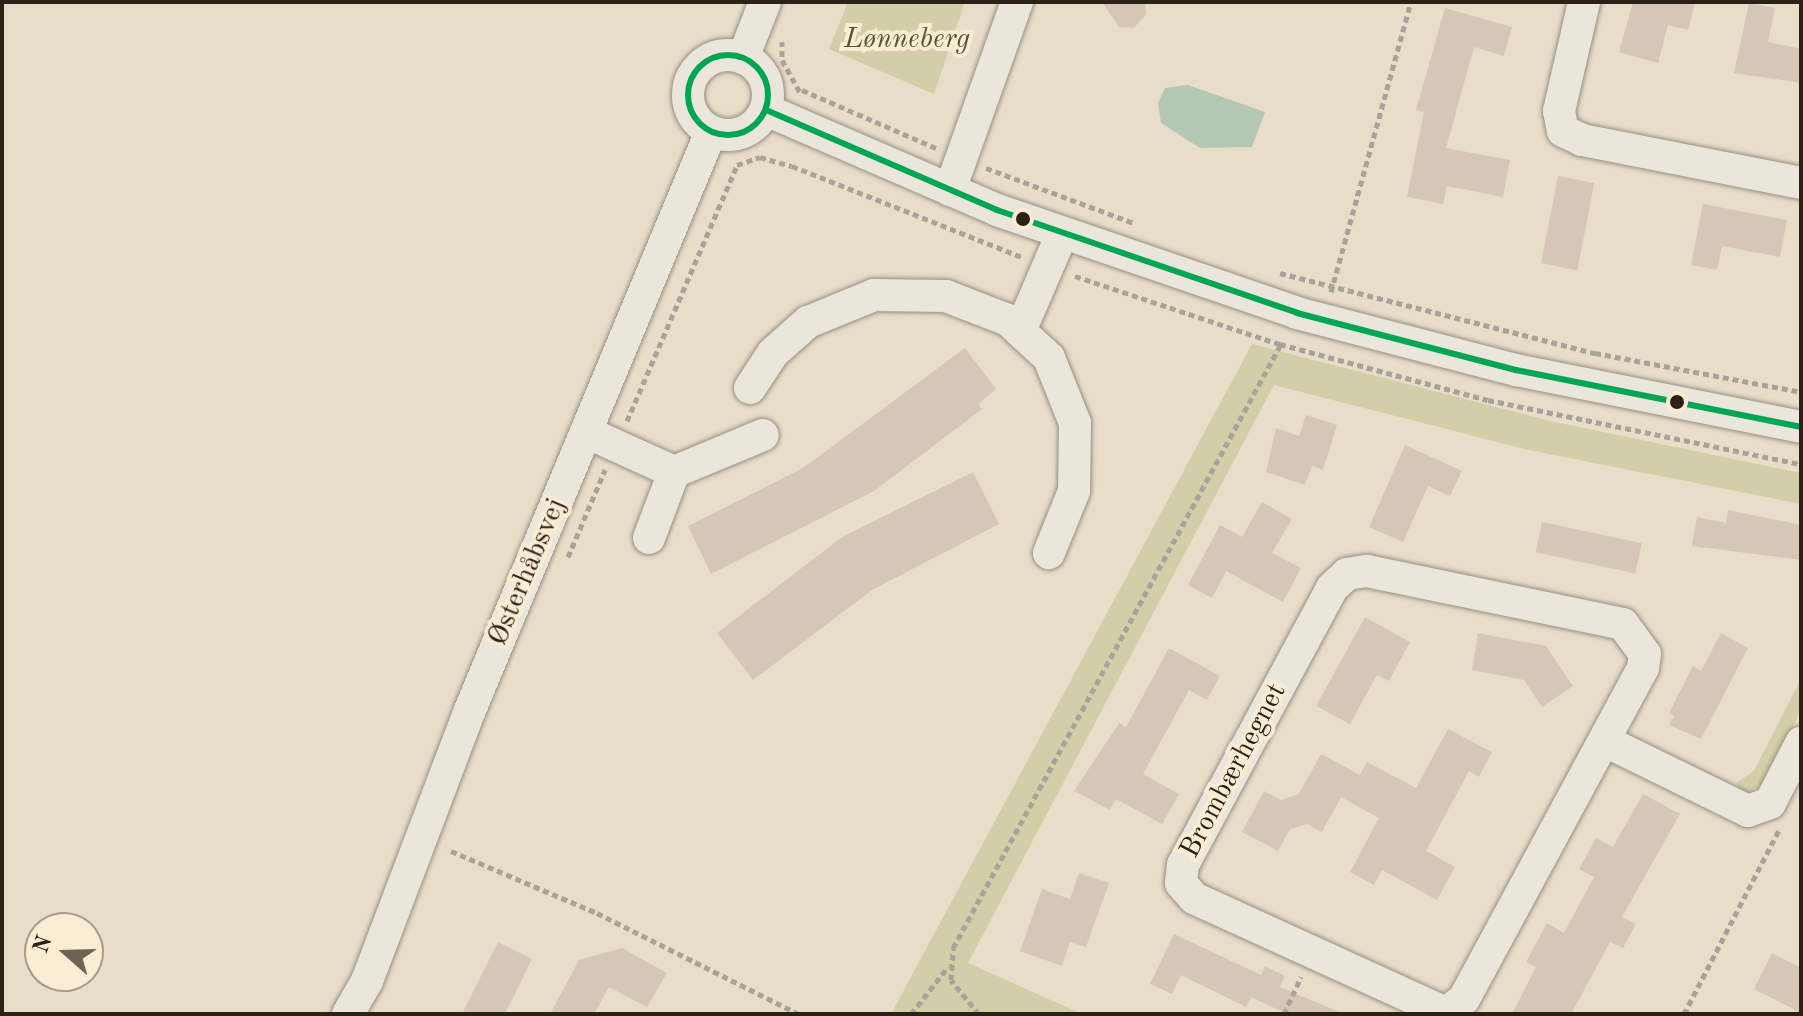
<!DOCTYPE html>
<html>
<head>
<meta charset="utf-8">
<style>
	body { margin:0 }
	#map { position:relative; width:1803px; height:1016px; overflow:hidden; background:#e8ddc8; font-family:"Old Standard TT",serif }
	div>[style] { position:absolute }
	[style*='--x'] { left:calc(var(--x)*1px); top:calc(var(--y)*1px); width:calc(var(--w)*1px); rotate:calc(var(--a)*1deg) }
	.green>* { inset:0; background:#d2cea8 }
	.water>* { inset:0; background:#b4c7b5 }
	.building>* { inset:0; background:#d6c6b8; transform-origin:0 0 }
	.path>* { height:5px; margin-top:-2.5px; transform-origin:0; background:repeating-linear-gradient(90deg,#a7a29a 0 6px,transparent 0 10px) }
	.roads { filter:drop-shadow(0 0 2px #978f83) drop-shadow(0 0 2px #978f83) }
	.minor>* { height:32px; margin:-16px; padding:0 16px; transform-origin:16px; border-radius:16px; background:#ebe6dc }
	.minor>.ring { margin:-16px; padding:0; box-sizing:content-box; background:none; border:32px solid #ebe6dc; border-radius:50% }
	.bus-1>* { height:6px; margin:-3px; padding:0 3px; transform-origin:3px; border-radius:3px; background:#00a651 }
	.bus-1>.ring { margin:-3px; padding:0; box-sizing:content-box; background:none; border:6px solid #00a651; border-radius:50% }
	.dots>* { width:22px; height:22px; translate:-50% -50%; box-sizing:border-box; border:4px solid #f8ecd3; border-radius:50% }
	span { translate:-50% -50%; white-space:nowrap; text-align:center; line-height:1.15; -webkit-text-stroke:8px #f8ecd3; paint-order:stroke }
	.park-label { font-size:28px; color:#58513a; font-style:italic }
	.street-label { font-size:28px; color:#2b2117 }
	.frame { position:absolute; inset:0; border:4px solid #2b2117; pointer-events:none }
	.north { position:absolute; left:24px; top:912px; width:80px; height:80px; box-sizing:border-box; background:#f8ecd3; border:2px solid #a69b88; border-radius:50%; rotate:290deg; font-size:22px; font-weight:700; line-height:32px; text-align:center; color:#2b2117 }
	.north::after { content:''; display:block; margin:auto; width:28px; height:36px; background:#6d6355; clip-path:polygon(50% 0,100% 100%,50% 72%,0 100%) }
</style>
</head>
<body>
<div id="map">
	<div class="green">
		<i style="clip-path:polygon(848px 2px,965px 2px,934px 94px,829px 49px)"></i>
		<i style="clip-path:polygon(1252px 344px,1550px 421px,1801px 473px,1801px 504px,1529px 450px,1274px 385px,968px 963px,1082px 1014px,891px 1014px)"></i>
		<i style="clip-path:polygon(1801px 679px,1801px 710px,1765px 783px,1742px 795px,1736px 783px,1754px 771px)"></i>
	</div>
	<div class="water">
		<i style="clip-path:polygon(1188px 85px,1265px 112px,1252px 147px,1200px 148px,1161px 123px,1158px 103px,1165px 88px)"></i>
	</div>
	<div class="building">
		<i style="clip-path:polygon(1102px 2px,1145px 2px,1146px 14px,1134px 28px,1119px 27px)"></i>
		<i style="clip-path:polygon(1633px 2px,1695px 2px,1688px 30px,1668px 25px,1658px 63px,1619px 52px)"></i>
		<i style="clip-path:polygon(1749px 3px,1775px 8px,1768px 42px,1801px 49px,1801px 83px,1734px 73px)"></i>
		<i style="clip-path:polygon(1445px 8px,1512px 27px,1504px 56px,1474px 47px,1446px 148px,1510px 160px,1503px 197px,1447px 186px,1443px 204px,1407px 197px,1424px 112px,1416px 110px)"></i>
		<i style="left:1558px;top:176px;width:37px;height:89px;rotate:11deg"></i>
		<i style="clip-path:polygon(1703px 204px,1787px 220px,1780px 257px,1722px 246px,1717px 270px,1691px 265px)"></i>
		<i style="clip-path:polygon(965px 348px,996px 389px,978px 404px,982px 409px,874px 491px,711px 574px,688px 526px,803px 468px)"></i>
		<i style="clip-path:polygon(1306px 415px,1337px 425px,1323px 470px,1312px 466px,1305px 485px,1266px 472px,1276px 428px,1299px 436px)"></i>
		<i style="clip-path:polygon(1405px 445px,1462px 471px,1450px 496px,1428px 486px,1403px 542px,1369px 527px)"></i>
		<i style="clip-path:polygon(973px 472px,999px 524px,872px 590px,753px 680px,717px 633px,842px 537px)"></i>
		<i style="clip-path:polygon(1262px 502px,1292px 519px,1272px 553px,1301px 568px,1283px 602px,1226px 571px,1212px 598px,1188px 585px,1220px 525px,1242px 537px)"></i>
		<i style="clip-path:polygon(1728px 510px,1801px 525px,1801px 560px,1692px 546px,1697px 517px,1726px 523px)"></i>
		<i style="left:1542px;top:522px;width:102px;height:31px;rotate:12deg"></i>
		<i style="clip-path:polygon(1365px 617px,1410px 642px,1389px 681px,1377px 675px,1350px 724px,1316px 706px)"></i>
		<i style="clip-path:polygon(1478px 633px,1546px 646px,1573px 686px,1542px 707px,1524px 680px,1472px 670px)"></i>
		<i style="clip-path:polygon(1721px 633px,1748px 648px,1701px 739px,1669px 725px,1674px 716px,1669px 713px,1693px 666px,1701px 671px)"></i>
		<i style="clip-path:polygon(1169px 648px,1220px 676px,1207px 700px,1189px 690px,1143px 774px,1179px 794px,1162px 824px,1116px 799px,1110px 810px,1074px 791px,1119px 723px,1126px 727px)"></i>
		<i style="clip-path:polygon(1448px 729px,1492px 752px,1479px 777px,1469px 771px,1426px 851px,1455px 867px,1437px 900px,1382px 870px,1374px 885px,1350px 872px,1379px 818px,1341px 797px,1322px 832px,1307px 824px,1290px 829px,1278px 851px,1242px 832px,1264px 791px,1281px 800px,1299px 794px,1321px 754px,1360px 775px,1367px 762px,1416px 788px)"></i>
		<i style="clip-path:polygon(1643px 794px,1680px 814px,1622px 917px,1636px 924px,1623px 948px,1610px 942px,1571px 1014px,1512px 1014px,1536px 967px,1526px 962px,1547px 923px,1564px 933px,1594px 877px,1579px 869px,1596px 838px,1613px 847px)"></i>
		<i style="clip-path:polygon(1079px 873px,1109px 883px,1086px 947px,1070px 942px,1062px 966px,1020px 951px,1042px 889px,1070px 899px)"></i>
		<i style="clip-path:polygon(1174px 934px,1261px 975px,1265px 966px,1285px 976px,1280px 987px,1344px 1014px,1287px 1014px,1251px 997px,1246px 1007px,1181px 975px,1172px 994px,1150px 984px)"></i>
		<i style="clip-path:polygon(498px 942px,532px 959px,505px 1014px,462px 1014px)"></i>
		<i style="clip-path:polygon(622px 948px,667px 973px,647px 1007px,609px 987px,594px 1014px,550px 1014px,579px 960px)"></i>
		<i style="clip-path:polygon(1772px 953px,1801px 968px,1801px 1013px,1754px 989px)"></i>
	</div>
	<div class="path">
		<i style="--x:782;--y:41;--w:19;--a:90"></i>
		<i style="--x:782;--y:60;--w:38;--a:61"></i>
		<i style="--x:802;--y:90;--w:146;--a:23.4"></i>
		<i style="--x:986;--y:168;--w:158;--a:20.4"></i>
		<i style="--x:1280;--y:273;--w:325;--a:14.3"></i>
		<i style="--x:1595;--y:353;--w:210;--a:10.7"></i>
		<i style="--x:1075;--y:276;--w:216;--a:18.4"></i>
		<i style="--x:1280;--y:344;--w:215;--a:15.1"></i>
		<i style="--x:1488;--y:400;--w:319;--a:11.6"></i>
		<i style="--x:1331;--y:292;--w:301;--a:-74.6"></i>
		<i style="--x:627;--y:421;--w:279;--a:-66.7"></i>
		<i style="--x:737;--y:165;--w:24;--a:-19"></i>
		<i style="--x:760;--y:157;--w:33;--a:16"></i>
		<i style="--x:792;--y:166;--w:250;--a:21.6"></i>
		<i style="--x:568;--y:557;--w:95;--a:-67"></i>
		<i style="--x:451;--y:851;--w:159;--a:23"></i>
		<i style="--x:597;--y:913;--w:226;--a:26.6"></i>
		<i style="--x:911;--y:1014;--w:60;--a:-51.8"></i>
		<i style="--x:979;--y:1014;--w:44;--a:-129.5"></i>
		<i style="--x:951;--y:980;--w:32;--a:-86"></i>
		<i style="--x:953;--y:948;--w:690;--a:-61.5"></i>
		<i style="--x:1284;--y:1014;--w:41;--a:-65.3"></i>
		<i style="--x:1684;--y:1014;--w:209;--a:-62.7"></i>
	</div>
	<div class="roads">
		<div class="minor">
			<i style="--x:1584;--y:2;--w:112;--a:102.9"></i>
			<i style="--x:1559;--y:111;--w:20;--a:79"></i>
			<i style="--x:1563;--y:131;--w:21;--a:25"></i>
			<i style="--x:1582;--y:140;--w:223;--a:11.1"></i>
			<i class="ring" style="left:688px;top:55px;width:48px;height:48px"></i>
			<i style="--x:743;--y:58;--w:60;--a:-68.6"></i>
			<i style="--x:766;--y:110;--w:252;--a:23.4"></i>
			<i style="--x:997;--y:210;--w:317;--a:18.9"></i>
			<i style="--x:1297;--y:313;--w:226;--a:14.6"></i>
			<i style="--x:1516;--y:370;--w:291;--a:11.3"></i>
			<i style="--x:950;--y:190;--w:200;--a:-70.4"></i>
			<i style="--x:1021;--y:329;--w:103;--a:-66.7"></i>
			<i style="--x:750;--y:388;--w:42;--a:-56.7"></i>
			<i style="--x:773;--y:353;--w:47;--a:-41.5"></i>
			<i style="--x:808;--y:322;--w:71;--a:-22.2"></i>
			<i style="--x:874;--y:295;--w:72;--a:0.8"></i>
			<i style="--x:946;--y:296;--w:66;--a:21.2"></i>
			<i style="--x:1008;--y:320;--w:56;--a:42.8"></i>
			<i style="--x:1049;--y:358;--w:70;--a:68.2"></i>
			<i style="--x:1075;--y:423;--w:68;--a:90.8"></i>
			<i style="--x:1074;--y:491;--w:67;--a:112"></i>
			<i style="--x:586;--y:432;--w:97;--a:24.4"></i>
			<i style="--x:674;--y:472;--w:96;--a:-22.6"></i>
			<i style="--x:649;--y:538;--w:71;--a:-69.3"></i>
			<i style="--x:1367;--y:571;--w:261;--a:11.7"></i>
			<i style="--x:1623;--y:624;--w:37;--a:54"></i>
			<i style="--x:1645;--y:654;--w:14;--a:98"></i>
			<i style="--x:1643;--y:668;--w:376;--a:118.4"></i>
			<i style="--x:1464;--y:999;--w:23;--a:142"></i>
			<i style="--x:1446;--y:1013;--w:277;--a:-155.5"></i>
			<i style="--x:1194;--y:898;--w:20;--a:-131"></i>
			<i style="--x:1181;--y:883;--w:18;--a:-84"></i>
			<i style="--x:1183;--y:865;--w:315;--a:-61.7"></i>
			<i style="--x:1332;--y:588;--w:21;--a:-43"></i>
			<i style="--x:1347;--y:574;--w:20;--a:-9"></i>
			<i style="--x:1605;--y:741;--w:159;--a:26.1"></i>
			<i style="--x:1748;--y:811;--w:23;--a:-20"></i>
			<i style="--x:1770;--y:803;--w:68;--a:-62.7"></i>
			<i style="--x:348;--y:1014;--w:38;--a:-60"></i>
			<i style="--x:367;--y:981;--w:290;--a:-69.2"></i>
			<i style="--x:470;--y:710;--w:626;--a:-67.37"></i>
		</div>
	</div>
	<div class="bus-1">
		<i class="ring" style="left:688px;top:55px;width:74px;height:74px"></i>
		<i style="--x:766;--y:110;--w:252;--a:23.4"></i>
		<i style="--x:997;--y:210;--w:317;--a:18.9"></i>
		<i style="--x:1297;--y:313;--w:226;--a:14.6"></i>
		<i style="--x:1516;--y:370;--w:291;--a:11.3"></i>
	</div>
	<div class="dots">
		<i style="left:1023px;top:219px;background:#2b2117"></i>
		<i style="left:1677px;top:402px;background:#2b2117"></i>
	</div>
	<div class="park-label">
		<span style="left:907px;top:40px">Lønneberg</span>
	</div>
	<div class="street-label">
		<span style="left:528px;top:572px;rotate:-67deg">Østerhåbsvej</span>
		<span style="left:1234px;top:771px;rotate:-62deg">Brombærhegnet</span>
	</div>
	<div class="frame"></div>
	<div class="north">N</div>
</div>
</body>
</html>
